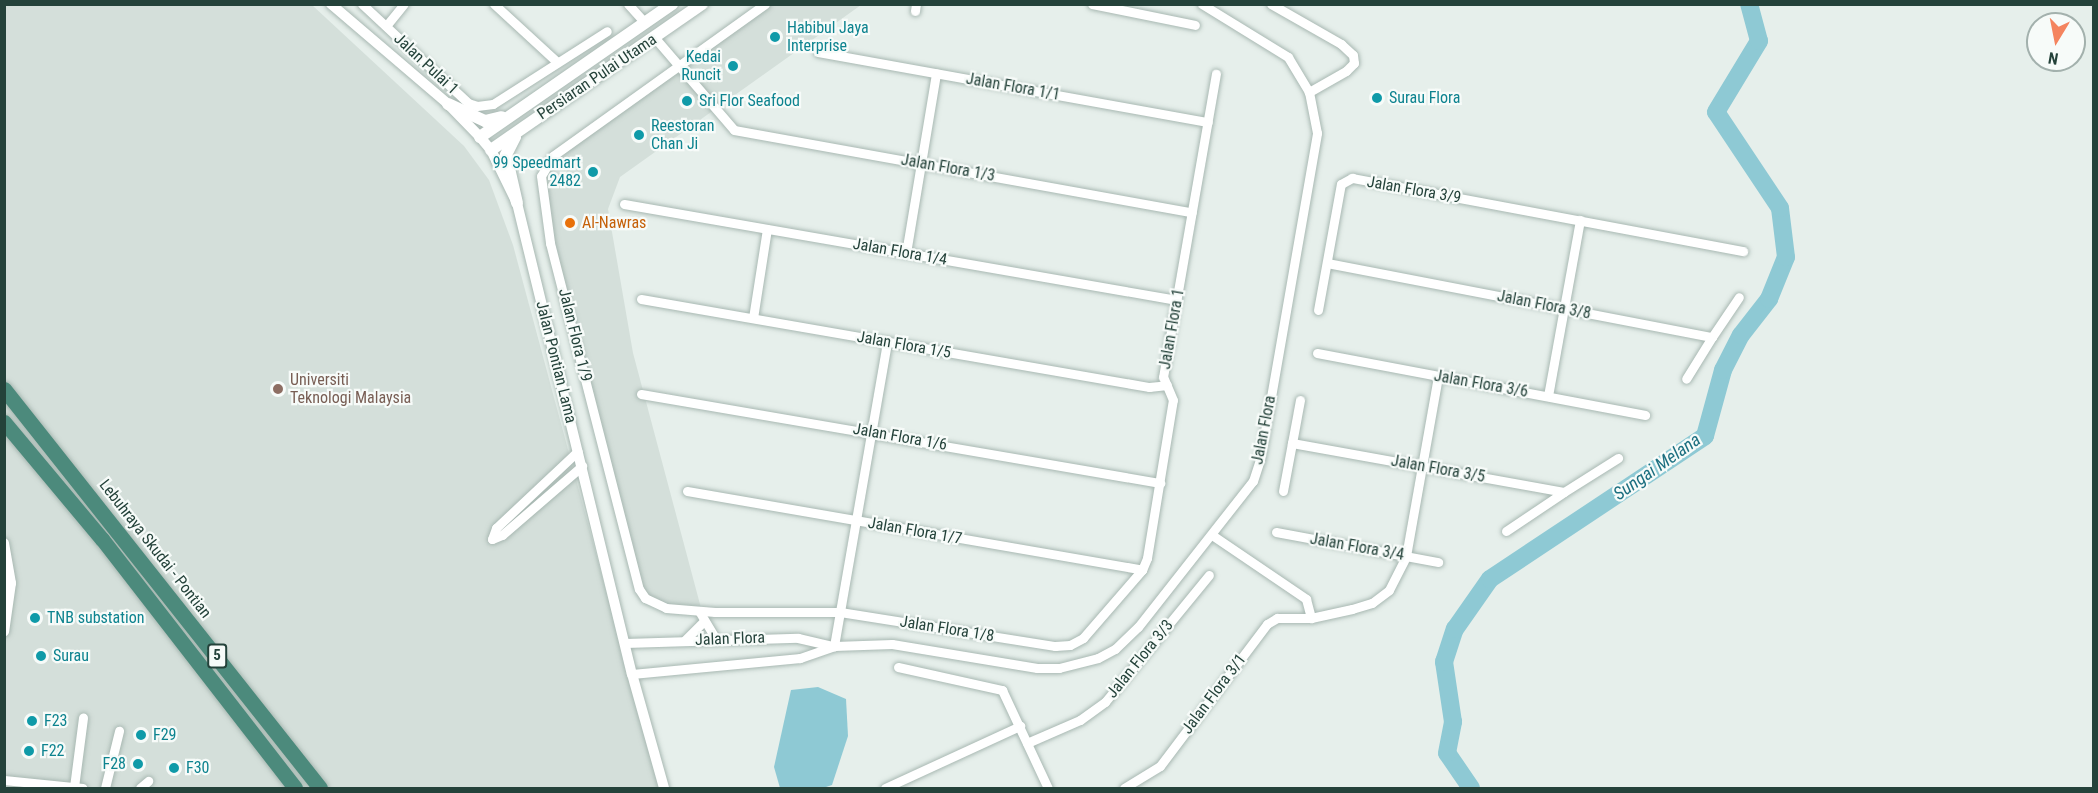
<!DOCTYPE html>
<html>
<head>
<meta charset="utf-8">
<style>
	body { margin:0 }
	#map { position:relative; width:2098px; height:793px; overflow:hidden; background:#e6efeb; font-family:"Roboto Condensed",sans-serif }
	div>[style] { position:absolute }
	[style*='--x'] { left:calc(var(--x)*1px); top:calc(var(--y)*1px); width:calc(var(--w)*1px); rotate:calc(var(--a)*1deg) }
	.built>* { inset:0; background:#d4dfda }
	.water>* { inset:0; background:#8ec9d4 }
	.river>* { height:18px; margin:-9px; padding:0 9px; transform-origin:9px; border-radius:9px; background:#8ec9d4 }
	.roads { filter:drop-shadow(0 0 2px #a8b8b2) drop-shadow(0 0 2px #a8b8b2) }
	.minor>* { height:9px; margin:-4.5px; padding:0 4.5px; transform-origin:4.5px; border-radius:4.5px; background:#fff }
	.tertiary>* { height:10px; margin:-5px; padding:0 5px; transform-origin:5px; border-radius:5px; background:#fff }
	.secondary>* { height:12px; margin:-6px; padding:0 6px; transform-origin:6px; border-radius:6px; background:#fff }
	.trunk>* { height:15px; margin:-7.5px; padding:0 7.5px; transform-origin:7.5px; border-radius:7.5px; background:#4c8a7c }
	.dots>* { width:16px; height:16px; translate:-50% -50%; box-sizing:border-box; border:3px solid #f7fbf9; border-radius:50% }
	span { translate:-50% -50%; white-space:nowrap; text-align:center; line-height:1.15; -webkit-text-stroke:4.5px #f7fbf9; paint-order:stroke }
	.shield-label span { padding:2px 4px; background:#f7fbf9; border:2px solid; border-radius:4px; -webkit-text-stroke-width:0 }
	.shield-label { font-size:15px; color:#24423a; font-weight:700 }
	.culture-label { font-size:16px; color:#0d838f }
	.left { translate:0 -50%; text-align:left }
	.right { translate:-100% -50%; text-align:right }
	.street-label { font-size:16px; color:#24423a }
	.food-label { font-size:16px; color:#c56008 }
	.education-label { font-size:16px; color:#785e54 }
	.water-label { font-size:18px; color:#1c6f80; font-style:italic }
	.frame { position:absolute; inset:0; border:6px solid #24423a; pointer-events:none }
	.north { position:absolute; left:2026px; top:12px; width:60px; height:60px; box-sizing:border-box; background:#f7fbf9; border:2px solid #a3b1ad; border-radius:50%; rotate:190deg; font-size:16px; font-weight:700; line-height:24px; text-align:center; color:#24423a }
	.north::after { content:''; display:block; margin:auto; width:21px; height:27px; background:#f4845f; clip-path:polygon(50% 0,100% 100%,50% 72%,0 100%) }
</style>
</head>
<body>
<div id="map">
	<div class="built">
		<i style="clip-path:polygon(5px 5px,312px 5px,464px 146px,489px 180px,513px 245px,659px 788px,5px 788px)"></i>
		<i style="clip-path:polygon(759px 5px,861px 5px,620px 177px,608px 209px,633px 353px,701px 608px,642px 601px,547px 244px,537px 176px,551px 153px)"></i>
	</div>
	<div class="water">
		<i style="clip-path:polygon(818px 687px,846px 699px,848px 736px,832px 785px,823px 788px,780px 788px,774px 767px,791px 690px)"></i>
	</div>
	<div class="river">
		<i style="--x:1471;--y:788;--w:42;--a:-124.4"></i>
		<i style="--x:1447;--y:753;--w:32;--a:-79"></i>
		<i style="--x:1453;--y:722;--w:61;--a:-98.5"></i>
		<i style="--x:1444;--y:662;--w:35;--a:-72"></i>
		<i style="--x:1455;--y:629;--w:61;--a:-55"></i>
		<i style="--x:1490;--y:579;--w:258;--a:-33.6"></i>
		<i style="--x:1705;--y:436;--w:68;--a:-74.7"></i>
		<i style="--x:1723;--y:370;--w:39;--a:-63"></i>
		<i style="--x:1741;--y:335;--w:46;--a:-52.1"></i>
		<i style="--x:1769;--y:299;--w:45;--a:-68"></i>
		<i style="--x:1786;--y:257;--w:49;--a:-97"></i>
		<i style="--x:1780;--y:208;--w:115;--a:-123.7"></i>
		<i style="--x:1716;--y:112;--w:83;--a:-58.8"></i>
		<i style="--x:1759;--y:41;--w:38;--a:-105"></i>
	</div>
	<div class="roads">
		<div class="minor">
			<i style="--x:362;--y:4;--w:145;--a:43"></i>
			<i style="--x:468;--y:103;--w:9;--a:18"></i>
			<i style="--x:477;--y:106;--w:16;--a:-7"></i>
			<i style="--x:493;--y:104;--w:135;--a:-32.6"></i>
			<i style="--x:494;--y:4;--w:84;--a:42.6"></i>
			<i style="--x:628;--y:4;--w:25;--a:48"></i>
			<i style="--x:765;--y:4;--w:261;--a:144.4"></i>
			<i style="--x:553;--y:156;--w:23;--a:121"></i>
			<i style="--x:541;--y:176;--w:68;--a:82.3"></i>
			<i style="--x:550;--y:243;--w:357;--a:75.6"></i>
			<i style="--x:639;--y:589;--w:11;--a:56"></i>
			<i style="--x:645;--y:598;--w:23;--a:25"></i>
			<i style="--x:666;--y:608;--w:49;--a:4.7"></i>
			<i style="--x:715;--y:612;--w:125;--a:0"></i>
			<i style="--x:840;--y:612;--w:218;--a:9"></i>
			<i style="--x:1055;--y:646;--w:15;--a:-4"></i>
			<i style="--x:1070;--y:645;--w:15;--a:-28"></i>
			<i style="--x:1083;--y:638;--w:90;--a:-49.1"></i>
			<i style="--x:1142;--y:570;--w:13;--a:-67"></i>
			<i style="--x:1147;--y:558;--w:160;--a:-80.7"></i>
			<i style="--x:1173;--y:400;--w:25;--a:-113"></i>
			<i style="--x:1163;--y:377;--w:308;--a:-80.1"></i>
			<i style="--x:1092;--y:4;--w:105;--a:11.5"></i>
			<i style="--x:1271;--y:4;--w:81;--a:29.7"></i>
			<i style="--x:1341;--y:44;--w:16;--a:43"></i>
			<i style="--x:1353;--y:55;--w:8;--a:83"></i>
			<i style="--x:1354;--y:63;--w:11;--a:135"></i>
			<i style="--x:1346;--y:71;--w:43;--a:150.4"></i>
			<i style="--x:915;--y:11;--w:7;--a:-82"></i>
			<i style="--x:386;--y:26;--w:28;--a:-51"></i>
			<i style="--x:655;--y:38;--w:121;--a:49.3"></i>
			<i style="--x:734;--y:130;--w:465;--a:10.2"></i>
			<i style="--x:818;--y:52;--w:396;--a:10.2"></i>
			<i style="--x:624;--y:204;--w:561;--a:9.85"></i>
			<i style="--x:906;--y:253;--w:182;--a:-80.5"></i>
			<i style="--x:1327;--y:263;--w:392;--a:10.9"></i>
			<i style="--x:1712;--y:337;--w:49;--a:121.8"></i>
			<i style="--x:641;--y:299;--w:516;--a:9.83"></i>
			<i style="--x:1149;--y:387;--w:18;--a:-6"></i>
			<i style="--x:1318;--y:310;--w:128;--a:-79.7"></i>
			<i style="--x:1341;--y:184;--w:13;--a:-29"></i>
			<i style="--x:1352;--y:178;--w:398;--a:10.6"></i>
			<i style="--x:753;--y:318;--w:90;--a:-81.1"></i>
			<i style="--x:1712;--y:337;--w:48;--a:-56"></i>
			<i style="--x:1317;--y:353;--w:334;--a:10.7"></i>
			<i style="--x:641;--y:394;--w:527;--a:9.73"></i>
			<i style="--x:1548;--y:396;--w:179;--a:-79.7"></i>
			<i style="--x:1300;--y:400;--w:44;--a:100.5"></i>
			<i style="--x:1292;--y:443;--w:276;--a:10.2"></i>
			<i style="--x:1564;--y:492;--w:64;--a:-32.2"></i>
			<i style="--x:687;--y:491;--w:462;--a:9.8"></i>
			<i style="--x:1283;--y:491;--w:49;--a:-79.4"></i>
			<i style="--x:1506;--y:531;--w:70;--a:-33.9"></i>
			<i style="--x:1276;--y:532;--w:165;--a:10.5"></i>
			<i style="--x:1212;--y:535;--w:114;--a:34.2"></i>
			<i style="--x:1306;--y:599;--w:20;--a:75"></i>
			<i style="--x:492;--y:539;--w:12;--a:-70"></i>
			<i style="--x:496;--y:528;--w:112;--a:-43.2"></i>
			<i style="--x:492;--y:539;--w:11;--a:-22"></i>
			<i style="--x:502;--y:535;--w:106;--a:-40.8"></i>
			<i style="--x:699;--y:611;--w:33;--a:59"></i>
			<i style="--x:685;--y:640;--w:27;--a:-45"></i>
			<i style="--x:625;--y:643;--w:173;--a:-1.7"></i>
			<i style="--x:798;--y:638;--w:37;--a:13"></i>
			<i style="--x:834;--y:646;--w:58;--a:-2"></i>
			<i style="--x:892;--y:644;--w:147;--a:9.4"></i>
			<i style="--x:1037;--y:668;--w:22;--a:0"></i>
			<i style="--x:1059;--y:668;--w:40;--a:-14.4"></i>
			<i style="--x:1098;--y:658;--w:19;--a:-28"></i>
			<i style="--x:1115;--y:649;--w:32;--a:-44"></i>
			<i style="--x:1138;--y:627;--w:186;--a:-51.8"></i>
			<i style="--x:1253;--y:481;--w:22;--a:-72"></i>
			<i style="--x:1260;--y:460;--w:332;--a:-80.1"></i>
			<i style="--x:1317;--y:133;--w:42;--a:-101"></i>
			<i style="--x:1309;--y:92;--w:41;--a:-121"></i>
			<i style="--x:1288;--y:57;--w:101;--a:-148.4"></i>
			<i style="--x:834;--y:646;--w:309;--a:-80.1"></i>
			<i style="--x:898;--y:667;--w:107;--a:12.5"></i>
			<i style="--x:1002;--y:690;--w:108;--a:64.9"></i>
			<i style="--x:632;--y:674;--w:169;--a:-5.4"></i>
			<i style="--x:800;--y:658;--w:36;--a:-19"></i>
			<i style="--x:1027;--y:743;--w:58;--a:-23.5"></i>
			<i style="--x:1080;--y:720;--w:31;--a:-36"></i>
			<i style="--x:1105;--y:702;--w:164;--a:-50.7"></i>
			<i style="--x:4;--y:780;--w:79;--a:5.8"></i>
			<i style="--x:74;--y:787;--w:70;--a:-82.6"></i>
			<i style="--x:105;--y:788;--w:59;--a:-76.2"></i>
			<i style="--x:140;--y:788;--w:11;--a:-41"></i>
			<i style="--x:885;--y:788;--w:149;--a:-24.7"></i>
			<i style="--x:1124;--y:788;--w:42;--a:-31.4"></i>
			<i style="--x:1160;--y:766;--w:178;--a:-53"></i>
			<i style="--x:1267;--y:624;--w:12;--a:-31"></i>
			<i style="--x:1277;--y:618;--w:34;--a:0"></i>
			<i style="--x:1311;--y:618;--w:42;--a:-12.4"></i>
			<i style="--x:1352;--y:609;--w:21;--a:-17"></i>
			<i style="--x:1372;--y:603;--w:21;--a:-37"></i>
			<i style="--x:1389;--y:590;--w:38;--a:-63"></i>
			<i style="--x:1406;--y:556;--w:182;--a:-79.9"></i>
		</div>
		<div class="tertiary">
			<i style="--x:331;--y:4;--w:154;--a:40.5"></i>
			<i style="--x:448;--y:104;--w:46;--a:45.9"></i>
			<i style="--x:480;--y:137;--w:17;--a:50"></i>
			<i style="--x:491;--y:150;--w:59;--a:63.9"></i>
			<i style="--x:517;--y:203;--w:485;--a:76.3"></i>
			<i style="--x:632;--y:674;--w:118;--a:74.3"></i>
			<i style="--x:4;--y:543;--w:41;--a:80.1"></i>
			<i style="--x:11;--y:583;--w:49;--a:98.1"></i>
		</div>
		<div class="secondary">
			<i style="--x:448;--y:104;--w:41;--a:24.7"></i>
			<i style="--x:485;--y:121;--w:17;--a:-13"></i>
			<i style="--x:480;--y:137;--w:234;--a:-34.7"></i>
			<i style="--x:515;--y:137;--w:20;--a:117"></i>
			<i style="--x:506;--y:155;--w:49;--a:77.1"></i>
			<i style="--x:491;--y:150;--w:257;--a:-34.7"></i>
		</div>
		<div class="trunk">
			<i style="--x:4;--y:389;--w:509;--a:51.62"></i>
			<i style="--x:4;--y:422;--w:153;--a:50.1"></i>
			<i style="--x:102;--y:539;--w:315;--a:52.2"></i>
		</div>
	</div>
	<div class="dots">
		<i style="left:775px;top:37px;background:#0f9aa8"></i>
		<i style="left:733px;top:66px;background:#0f9aa8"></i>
		<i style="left:1377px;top:98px;background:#0f9aa8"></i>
		<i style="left:687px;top:101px;background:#0f9aa8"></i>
		<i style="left:639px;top:135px;background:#0f9aa8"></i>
		<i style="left:593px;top:172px;background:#0f9aa8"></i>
		<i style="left:570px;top:223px;background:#e8710a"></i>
		<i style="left:278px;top:389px;background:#8d6e63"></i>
		<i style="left:35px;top:618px;background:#0f9aa8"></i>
		<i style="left:41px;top:656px;background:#0f9aa8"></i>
		<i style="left:32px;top:721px;background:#0f9aa8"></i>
		<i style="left:141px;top:735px;background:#0f9aa8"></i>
		<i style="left:29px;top:751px;background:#0f9aa8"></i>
		<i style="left:138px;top:764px;background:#0f9aa8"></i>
		<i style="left:174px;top:768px;background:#0f9aa8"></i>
	</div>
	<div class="shield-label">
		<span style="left:217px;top:656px">5</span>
	</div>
	<div class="culture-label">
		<span class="left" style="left:787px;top:37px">Habibul Jaya<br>Interprise</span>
		<span class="right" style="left:721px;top:66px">Kedai<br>Runcit</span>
		<span class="left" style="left:1389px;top:98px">Surau Flora</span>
		<span class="left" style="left:699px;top:101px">Sri Flor Seafood</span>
		<span class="left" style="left:651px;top:135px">Reestoran<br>Chan Ji</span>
		<span class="right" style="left:581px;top:172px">99 Speedmart<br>2482</span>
		<span class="left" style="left:47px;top:618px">TNB substation</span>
		<span class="left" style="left:53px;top:656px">Surau</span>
		<span class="left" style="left:44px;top:721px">F23</span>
		<span class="left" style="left:153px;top:735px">F29</span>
		<span class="left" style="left:41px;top:751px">F22</span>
		<span class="right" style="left:126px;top:764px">F28</span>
		<span class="left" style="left:186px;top:768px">F30</span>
	</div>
	<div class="street-label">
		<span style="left:426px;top:64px;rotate:43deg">Jalan Pulai 1</span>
		<span style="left:597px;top:77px;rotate:-34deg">Persiaran Pulai Utama</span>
		<span style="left:1013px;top:87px;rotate:10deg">Jalan Flora 1/1</span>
		<span style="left:948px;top:168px;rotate:10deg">Jalan Flora 1/3</span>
		<span style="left:1414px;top:190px;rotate:10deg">Jalan Flora 3/9</span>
		<span style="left:900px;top:252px;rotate:10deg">Jalan Flora 1/4</span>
		<span style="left:1544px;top:305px;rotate:11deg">Jalan Flora 3/8</span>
		<span style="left:1172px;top:329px;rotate:-80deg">Jalan Flora 1</span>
		<span style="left:575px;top:335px;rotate:76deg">Jalan Flora 1/9</span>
		<span style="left:904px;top:345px;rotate:10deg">Jalan Flora 1/5</span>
		<span style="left:556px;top:362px;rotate:76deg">Jalan Pontian Lama</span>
		<span style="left:1481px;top:384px;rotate:10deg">Jalan Flora 3/6</span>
		<span style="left:1264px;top:430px;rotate:-79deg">Jalan Flora</span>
		<span style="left:900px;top:437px;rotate:10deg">Jalan Flora 1/6</span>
		<span style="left:1438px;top:469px;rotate:10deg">Jalan Flora 3/5</span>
		<span style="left:915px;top:531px;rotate:10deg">Jalan Flora 1/7</span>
		<span style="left:1357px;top:547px;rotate:10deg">Jalan Flora 3/4</span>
		<span style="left:155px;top:549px;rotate:52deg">Lebuhraya Skudai - Pontian</span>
		<span style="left:947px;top:629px;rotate:9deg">Jalan Flora 1/8</span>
		<span style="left:730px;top:639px;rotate:-2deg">Jalan Flora</span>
		<span style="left:1140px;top:659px;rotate:-51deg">Jalan Flora 3/3</span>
		<span style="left:1214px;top:694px;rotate:-53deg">Jalan Flora 3/1</span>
	</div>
	<div class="food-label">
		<span class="left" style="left:582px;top:223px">Al-Nawras</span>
	</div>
	<div class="education-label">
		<span class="left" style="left:290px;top:389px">Universiti<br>Teknologi Malaysia</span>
	</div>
	<div class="water-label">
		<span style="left:1657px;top:467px;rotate:-35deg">Sungai Melana</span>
	</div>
	<div class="frame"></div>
	<div class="north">N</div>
</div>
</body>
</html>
